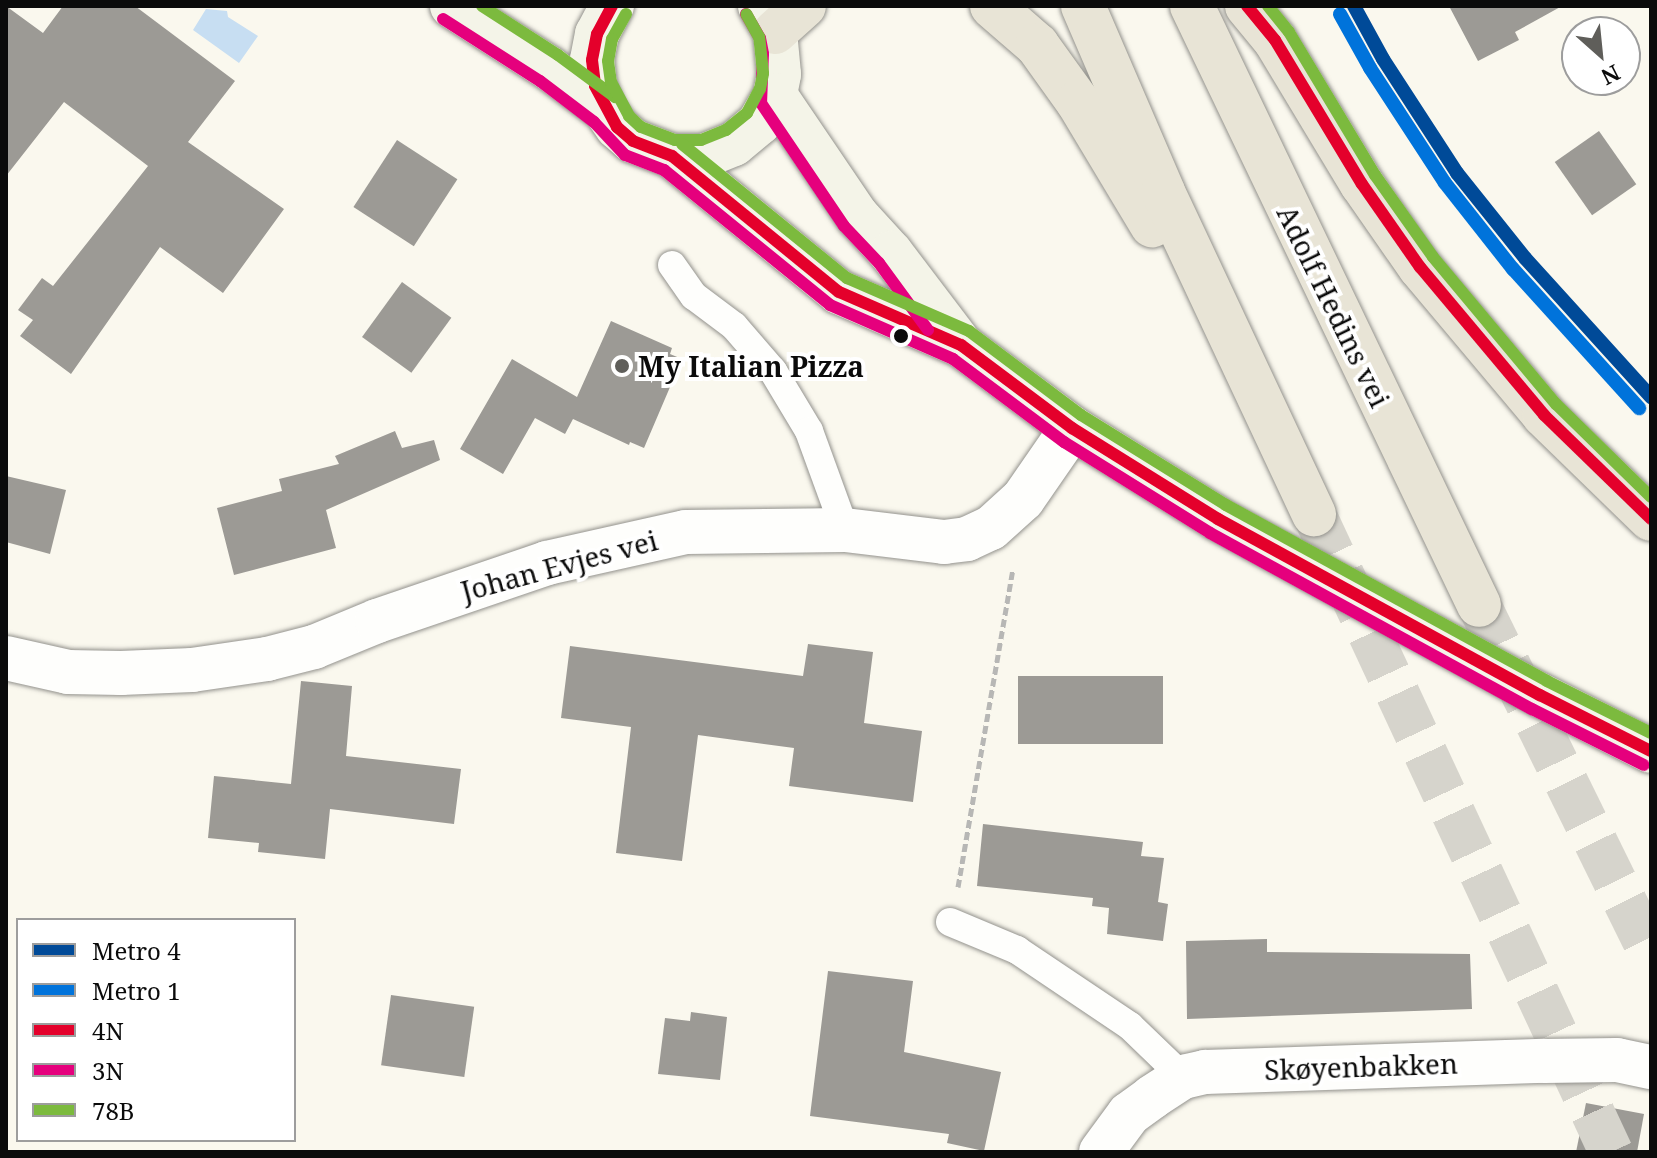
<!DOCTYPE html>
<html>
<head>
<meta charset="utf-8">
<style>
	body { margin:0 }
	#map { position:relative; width:1657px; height:1158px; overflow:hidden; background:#faf8ee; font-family:"Noto Serif",serif }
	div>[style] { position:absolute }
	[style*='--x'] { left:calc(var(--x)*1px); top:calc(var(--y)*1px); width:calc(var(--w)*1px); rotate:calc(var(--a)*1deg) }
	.water>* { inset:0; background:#c7def2 }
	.building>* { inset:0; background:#9c9a95; transform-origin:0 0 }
	.trunk-tunnel>* { height:44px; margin-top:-22px; transform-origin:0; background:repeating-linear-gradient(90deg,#d6d4cc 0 44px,transparent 0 66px) }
	.path>* { height:5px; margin-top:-2.5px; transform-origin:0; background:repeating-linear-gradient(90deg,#b7b7b5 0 8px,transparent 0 12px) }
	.roads { filter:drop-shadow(0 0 2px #93928d) drop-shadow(0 0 2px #93928d) }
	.service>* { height:28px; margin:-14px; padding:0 14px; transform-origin:14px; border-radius:14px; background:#fefefc }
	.minor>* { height:44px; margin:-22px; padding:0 22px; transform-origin:22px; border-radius:22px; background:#fefefc }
	.secondary>* { height:44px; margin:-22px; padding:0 22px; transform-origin:22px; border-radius:22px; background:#f4f4e8 }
	.trunk>* { height:44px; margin:-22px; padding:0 22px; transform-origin:22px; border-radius:22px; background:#e8e4d6 }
	.bus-1>* { height:12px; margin:-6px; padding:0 6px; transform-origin:6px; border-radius:6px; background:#e4002b }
	.bus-2>* { height:12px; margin:-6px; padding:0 6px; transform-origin:6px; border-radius:6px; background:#e5007d }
	.bus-3>* { height:12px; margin:-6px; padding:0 6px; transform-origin:6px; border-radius:6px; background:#7cba3e }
	.metro-1>* { height:14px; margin:-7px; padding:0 7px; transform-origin:7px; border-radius:7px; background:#004a98 }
	.metro-2>* { height:14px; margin:-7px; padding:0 7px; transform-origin:7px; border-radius:7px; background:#0073db }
	.dots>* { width:22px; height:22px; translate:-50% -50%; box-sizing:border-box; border:4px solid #fff; border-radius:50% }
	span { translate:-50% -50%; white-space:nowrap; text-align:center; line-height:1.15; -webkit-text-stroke:8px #fff; paint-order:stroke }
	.street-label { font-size:28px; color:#0b0b0b }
	.poi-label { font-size:28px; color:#0b0b0b; font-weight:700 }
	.left { translate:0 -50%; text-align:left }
	.frame { position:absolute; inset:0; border:8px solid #0b0b0b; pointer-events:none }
	.legend { position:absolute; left:16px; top:918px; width:280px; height:224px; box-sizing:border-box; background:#fff; border:2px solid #9d9d9d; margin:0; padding:10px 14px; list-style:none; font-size:24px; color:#0b0b0b }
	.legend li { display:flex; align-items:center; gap:16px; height:40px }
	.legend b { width:40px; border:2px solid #9d9d9d }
	.north { position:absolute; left:1561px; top:16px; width:80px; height:80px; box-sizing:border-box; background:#fff; border:2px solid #9d9d9d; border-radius:50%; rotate:153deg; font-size:22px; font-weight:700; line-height:32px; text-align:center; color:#0b0b0b }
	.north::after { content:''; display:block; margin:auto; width:28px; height:36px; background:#5f5e5a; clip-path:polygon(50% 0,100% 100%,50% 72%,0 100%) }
</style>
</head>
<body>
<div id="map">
	<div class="water">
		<i style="clip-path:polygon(206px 9px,227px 11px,228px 17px,258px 36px,239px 63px,193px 30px)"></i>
	</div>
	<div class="building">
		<i style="clip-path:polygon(6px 6px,43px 33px,63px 6px,135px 6px,235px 81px,188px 142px,284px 209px,223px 293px,160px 247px,71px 374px,20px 336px,33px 320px,18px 310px,42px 278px,53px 286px,148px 166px,64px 102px,6px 176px)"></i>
		<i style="clip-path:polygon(1449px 6px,1562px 6px,1515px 32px,1519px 40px,1478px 61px)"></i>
		<i style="left:1599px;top:131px;width:65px;height:54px;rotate:55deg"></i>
		<i style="left:397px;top:140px;width:72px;height:80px;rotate:33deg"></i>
		<i style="left:402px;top:282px;width:61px;height:68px;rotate:36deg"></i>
		<i style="clip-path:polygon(611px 321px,672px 348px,670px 354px,682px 359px,644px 448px,630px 442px,629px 445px,573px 419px,565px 434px,535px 418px,503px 474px,460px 449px,512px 359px,577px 397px)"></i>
		<i style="clip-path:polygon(395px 431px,402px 448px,434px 440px,440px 460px,326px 510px,336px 548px,234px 575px,217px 508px,282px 491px,279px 479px,339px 464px,335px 456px)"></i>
		<i style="clip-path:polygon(6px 476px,66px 490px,50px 554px,6px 542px)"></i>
		<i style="clip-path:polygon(808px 644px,873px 652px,864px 723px,922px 731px,913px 802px,789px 786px,794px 748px,698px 735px,682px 861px,616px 853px,631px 727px,561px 718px,570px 646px,803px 676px)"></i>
		<i style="left:1018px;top:676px;width:145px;height:68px"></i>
		<i style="clip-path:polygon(301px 681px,352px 686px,346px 756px,461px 769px,454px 824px,330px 809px,325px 859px,258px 852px,259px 843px,208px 838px,214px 776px,291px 784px)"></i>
		<i style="clip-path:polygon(983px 824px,1143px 842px,1141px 856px,1164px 858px,1158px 902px,1168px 904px,1163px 941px,1107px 934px,1109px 908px,1092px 906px,1093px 898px,977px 886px)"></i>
		<i style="clip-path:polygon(1267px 939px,1267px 952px,1470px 954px,1472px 1009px,1187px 1019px,1186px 941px)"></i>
		<i style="clip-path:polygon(828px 971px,913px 981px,904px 1052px,1001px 1072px,984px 1151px,947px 1143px,949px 1134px,810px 1116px)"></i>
		<i style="left:391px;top:995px;width:84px;height:71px;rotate:8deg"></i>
		<i style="clip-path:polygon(691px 1012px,727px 1017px,720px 1080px,658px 1074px,665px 1018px,690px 1021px)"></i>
		<i style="clip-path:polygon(1586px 1103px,1644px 1114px,1637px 1152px,1576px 1152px)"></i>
	</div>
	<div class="trunk-tunnel">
		<i style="--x:1314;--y:514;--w:704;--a:65.04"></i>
		<i style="--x:1479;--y:605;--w:389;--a:63.8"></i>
	</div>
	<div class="path">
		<i style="--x:958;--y:887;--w:322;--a:-80.2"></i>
	</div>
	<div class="roads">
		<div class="service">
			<i style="--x:672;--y:265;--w:38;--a:55"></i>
			<i style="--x:694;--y:296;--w:50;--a:36.9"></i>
			<i style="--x:734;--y:326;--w:60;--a:49.1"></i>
			<i style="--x:773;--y:371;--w:70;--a:59"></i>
			<i style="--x:809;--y:431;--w:105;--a:70"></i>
			<i style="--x:950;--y:922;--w:73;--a:22.7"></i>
			<i style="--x:1017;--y:950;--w:136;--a:33.9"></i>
			<i style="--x:1130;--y:1026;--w:74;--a:43.9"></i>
		</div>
		<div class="minor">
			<i style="--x:6;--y:658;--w:64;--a:12.7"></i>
			<i style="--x:68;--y:672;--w:53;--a:1.1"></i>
			<i style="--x:121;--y:673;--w:71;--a:-2.4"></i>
			<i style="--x:192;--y:670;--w:76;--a:-8.3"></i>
			<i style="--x:267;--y:659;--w:49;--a:-14.3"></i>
			<i style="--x:314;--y:647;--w:68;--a:-22.4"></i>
			<i style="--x:377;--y:621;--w:180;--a:-18.8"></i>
			<i style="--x:547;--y:563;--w:142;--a:-12.6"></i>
			<i style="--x:686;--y:532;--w:159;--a:-0.7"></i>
			<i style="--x:845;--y:530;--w:100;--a:6.9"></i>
			<i style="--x:944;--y:542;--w:23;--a:-7"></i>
			<i style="--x:967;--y:539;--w:26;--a:-25"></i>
			<i style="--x:991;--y:528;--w:43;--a:-42.2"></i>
			<i style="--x:1023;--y:499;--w:86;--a:-55.4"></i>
			<i style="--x:1101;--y:1152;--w:47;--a:-53.6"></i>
			<i style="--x:1129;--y:1114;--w:29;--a:-36"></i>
			<i style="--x:1152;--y:1097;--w:37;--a:-33"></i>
			<i style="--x:1183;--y:1077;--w:23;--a:-13"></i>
			<i style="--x:1205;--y:1072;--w:339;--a:-1.9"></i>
			<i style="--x:1544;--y:1061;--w:73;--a:-0.8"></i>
			<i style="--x:1617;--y:1060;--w:35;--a:12"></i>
		</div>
		<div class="secondary">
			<i style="--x:452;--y:6;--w:115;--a:32.6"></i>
			<i style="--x:549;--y:68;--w:70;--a:36.9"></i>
			<i style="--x:612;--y:6;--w:32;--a:118"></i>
			<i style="--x:597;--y:34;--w:26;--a:101"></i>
			<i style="--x:592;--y:60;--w:26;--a:83"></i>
			<i style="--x:595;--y:86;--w:26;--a:67"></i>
			<i style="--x:605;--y:110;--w:21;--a:55"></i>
			<i style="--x:617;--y:127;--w:21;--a:41"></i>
			<i style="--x:633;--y:141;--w:42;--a:21"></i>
			<i style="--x:672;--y:156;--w:32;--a:0"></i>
			<i style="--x:704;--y:156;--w:32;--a:-22"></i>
			<i style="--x:734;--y:144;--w:33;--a:-40"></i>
			<i style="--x:759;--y:123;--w:32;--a:-60"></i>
			<i style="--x:775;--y:95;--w:21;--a:-79"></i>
			<i style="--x:779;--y:74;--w:42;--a:-95.4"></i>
			<i style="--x:775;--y:32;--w:30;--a:-120"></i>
			<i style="--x:775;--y:95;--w:146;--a:55.9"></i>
			<i style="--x:857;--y:216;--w:50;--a:47.4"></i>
			<i style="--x:891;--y:253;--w:109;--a:52.8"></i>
			<i style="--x:672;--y:156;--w:215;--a:39.2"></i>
			<i style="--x:839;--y:292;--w:133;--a:23.5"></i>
			<i style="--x:961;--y:345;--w:139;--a:36.8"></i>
			<i style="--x:1072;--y:428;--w:172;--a:31.9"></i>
			<i style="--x:1218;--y:519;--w:367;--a:28.7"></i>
			<i style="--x:1540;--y:695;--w:124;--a:26.8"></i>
		</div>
		<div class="trunk">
			<i style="--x:992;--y:6;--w:60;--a:40.9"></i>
			<i style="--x:1037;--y:45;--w:70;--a:54.3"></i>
			<i style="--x:1078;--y:102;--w:144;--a:59"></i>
			<i style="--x:1083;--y:6;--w:202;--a:66.7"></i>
			<i style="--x:1163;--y:192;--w:356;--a:64.9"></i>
			<i style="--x:1192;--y:6;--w:664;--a:64.4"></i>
			<i style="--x:1247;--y:6;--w:44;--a:50.5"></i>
			<i style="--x:1275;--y:40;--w:168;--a:58.9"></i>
			<i style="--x:1362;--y:184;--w:101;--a:55.1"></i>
			<i style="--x:1420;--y:267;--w:193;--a:50"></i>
			<i style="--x:1544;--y:415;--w:149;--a:44.2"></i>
			<i style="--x:775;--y:32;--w:39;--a:-42"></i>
		</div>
	</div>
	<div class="bus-1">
		<i style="--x:612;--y:6;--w:32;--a:118"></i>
		<i style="--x:597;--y:34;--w:26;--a:101"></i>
		<i style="--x:592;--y:60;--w:26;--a:83"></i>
		<i style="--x:595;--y:86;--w:47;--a:61.8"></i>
		<i style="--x:617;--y:127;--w:21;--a:41"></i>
		<i style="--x:633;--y:141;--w:42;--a:21"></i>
		<i style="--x:672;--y:156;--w:215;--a:39.2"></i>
		<i style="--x:839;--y:292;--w:133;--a:23.5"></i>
		<i style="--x:961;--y:345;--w:139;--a:36.8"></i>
		<i style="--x:1072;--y:428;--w:172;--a:31.9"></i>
		<i style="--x:1218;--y:519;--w:367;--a:28.7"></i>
		<i style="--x:1540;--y:695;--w:124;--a:26.8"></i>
		<i style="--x:1247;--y:6;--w:44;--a:50.5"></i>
		<i style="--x:1275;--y:40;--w:168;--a:58.9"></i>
		<i style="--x:1362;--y:184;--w:101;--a:55.1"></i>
		<i style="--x:1420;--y:267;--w:193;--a:50"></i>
		<i style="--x:1544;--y:415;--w:149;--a:44.2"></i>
	</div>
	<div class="bus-2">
		<i style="--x:746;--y:14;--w:28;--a:60"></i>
		<i style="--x:760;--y:38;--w:16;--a:79"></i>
		<i style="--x:763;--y:54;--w:49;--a:92.3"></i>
		<i style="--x:761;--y:103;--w:148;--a:56"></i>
		<i style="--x:844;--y:226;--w:51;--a:46.6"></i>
		<i style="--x:879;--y:263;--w:83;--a:53.8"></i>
		<i style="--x:443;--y:19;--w:115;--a:32.6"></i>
		<i style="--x:540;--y:81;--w:68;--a:37.2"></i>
		<i style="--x:594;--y:122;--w:45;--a:46.8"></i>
		<i style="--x:625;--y:155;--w:42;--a:21"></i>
		<i style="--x:664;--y:170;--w:214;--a:39.1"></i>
		<i style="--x:830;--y:305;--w:134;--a:23.7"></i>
		<i style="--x:953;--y:359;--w:139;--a:36.8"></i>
		<i style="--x:1064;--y:442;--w:172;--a:31.9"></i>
		<i style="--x:1210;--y:533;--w:367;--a:28.7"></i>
		<i style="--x:1532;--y:709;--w:125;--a:26.6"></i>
	</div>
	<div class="bus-3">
		<i style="--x:482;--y:6;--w:90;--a:32.8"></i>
		<i style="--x:558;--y:55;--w:71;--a:36.4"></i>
		<i style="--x:1268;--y:6;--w:33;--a:51"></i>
		<i style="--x:1289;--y:32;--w:167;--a:59"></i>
		<i style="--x:1375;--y:175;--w:100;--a:54.7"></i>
		<i style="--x:1433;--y:257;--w:192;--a:50.1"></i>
		<i style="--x:1556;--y:404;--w:133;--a:44.4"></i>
		<i style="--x:626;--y:14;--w:29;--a:119"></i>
		<i style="--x:612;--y:39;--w:22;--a:100"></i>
		<i style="--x:608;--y:61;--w:21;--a:82"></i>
		<i style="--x:611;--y:82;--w:38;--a:62"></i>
		<i style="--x:629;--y:116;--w:16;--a:43"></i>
		<i style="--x:641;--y:127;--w:36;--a:21"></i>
		<i style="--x:675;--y:140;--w:26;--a:0"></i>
		<i style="--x:701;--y:140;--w:27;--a:-22"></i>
		<i style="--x:726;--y:130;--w:27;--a:-39"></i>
		<i style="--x:747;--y:113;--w:27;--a:-62"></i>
		<i style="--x:760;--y:89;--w:16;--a:-79"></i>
		<i style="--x:763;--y:73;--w:36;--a:-96"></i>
		<i style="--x:759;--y:37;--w:26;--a:-119"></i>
		<i style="--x:682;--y:144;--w:213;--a:39.1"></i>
		<i style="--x:847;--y:278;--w:133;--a:23.5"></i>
		<i style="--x:969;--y:331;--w:140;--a:36.9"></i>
		<i style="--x:1081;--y:415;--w:171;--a:31.8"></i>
		<i style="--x:1226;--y:505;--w:366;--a:28.7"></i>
		<i style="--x:1547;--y:681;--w:116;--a:26.6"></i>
	</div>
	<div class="metro-1">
		<i style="--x:1354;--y:6;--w:60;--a:61.3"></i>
		<i style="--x:1383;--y:59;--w:136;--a:57"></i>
		<i style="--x:1457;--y:173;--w:109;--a:51.3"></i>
		<i style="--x:1525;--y:258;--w:188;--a:47.8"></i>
	</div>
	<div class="metro-2">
		<i style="--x:1340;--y:14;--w:62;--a:60.9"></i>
		<i style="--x:1370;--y:68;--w:137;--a:56.9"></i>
		<i style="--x:1445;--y:183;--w:110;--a:51.7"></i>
		<i style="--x:1513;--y:269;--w:188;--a:47.8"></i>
	</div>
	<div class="dots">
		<i style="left:901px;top:336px;background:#0b0b0b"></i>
		<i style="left:622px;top:366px;background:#5f5e5a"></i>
	</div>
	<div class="street-label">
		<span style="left:1334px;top:306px;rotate:64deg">Adolf Hedins vei</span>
		<span style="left:559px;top:565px;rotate:-15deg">Johan Evjes vei</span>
		<span style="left:1361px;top:1066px;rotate:-2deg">Skøyenbakken</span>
	</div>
	<div class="poi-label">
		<span class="left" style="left:638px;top:366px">My Italian Pizza</span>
	</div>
	<div class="frame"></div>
	<ul class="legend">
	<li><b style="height:10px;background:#004a98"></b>Metro 4</li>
	<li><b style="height:10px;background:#0073db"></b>Metro 1</li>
	<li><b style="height:10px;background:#e4002b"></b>4N</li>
	<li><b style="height:10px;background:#e5007d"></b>3N</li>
	<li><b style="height:10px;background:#7cba3e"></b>78B</li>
	</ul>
	<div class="north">N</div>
</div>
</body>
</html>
